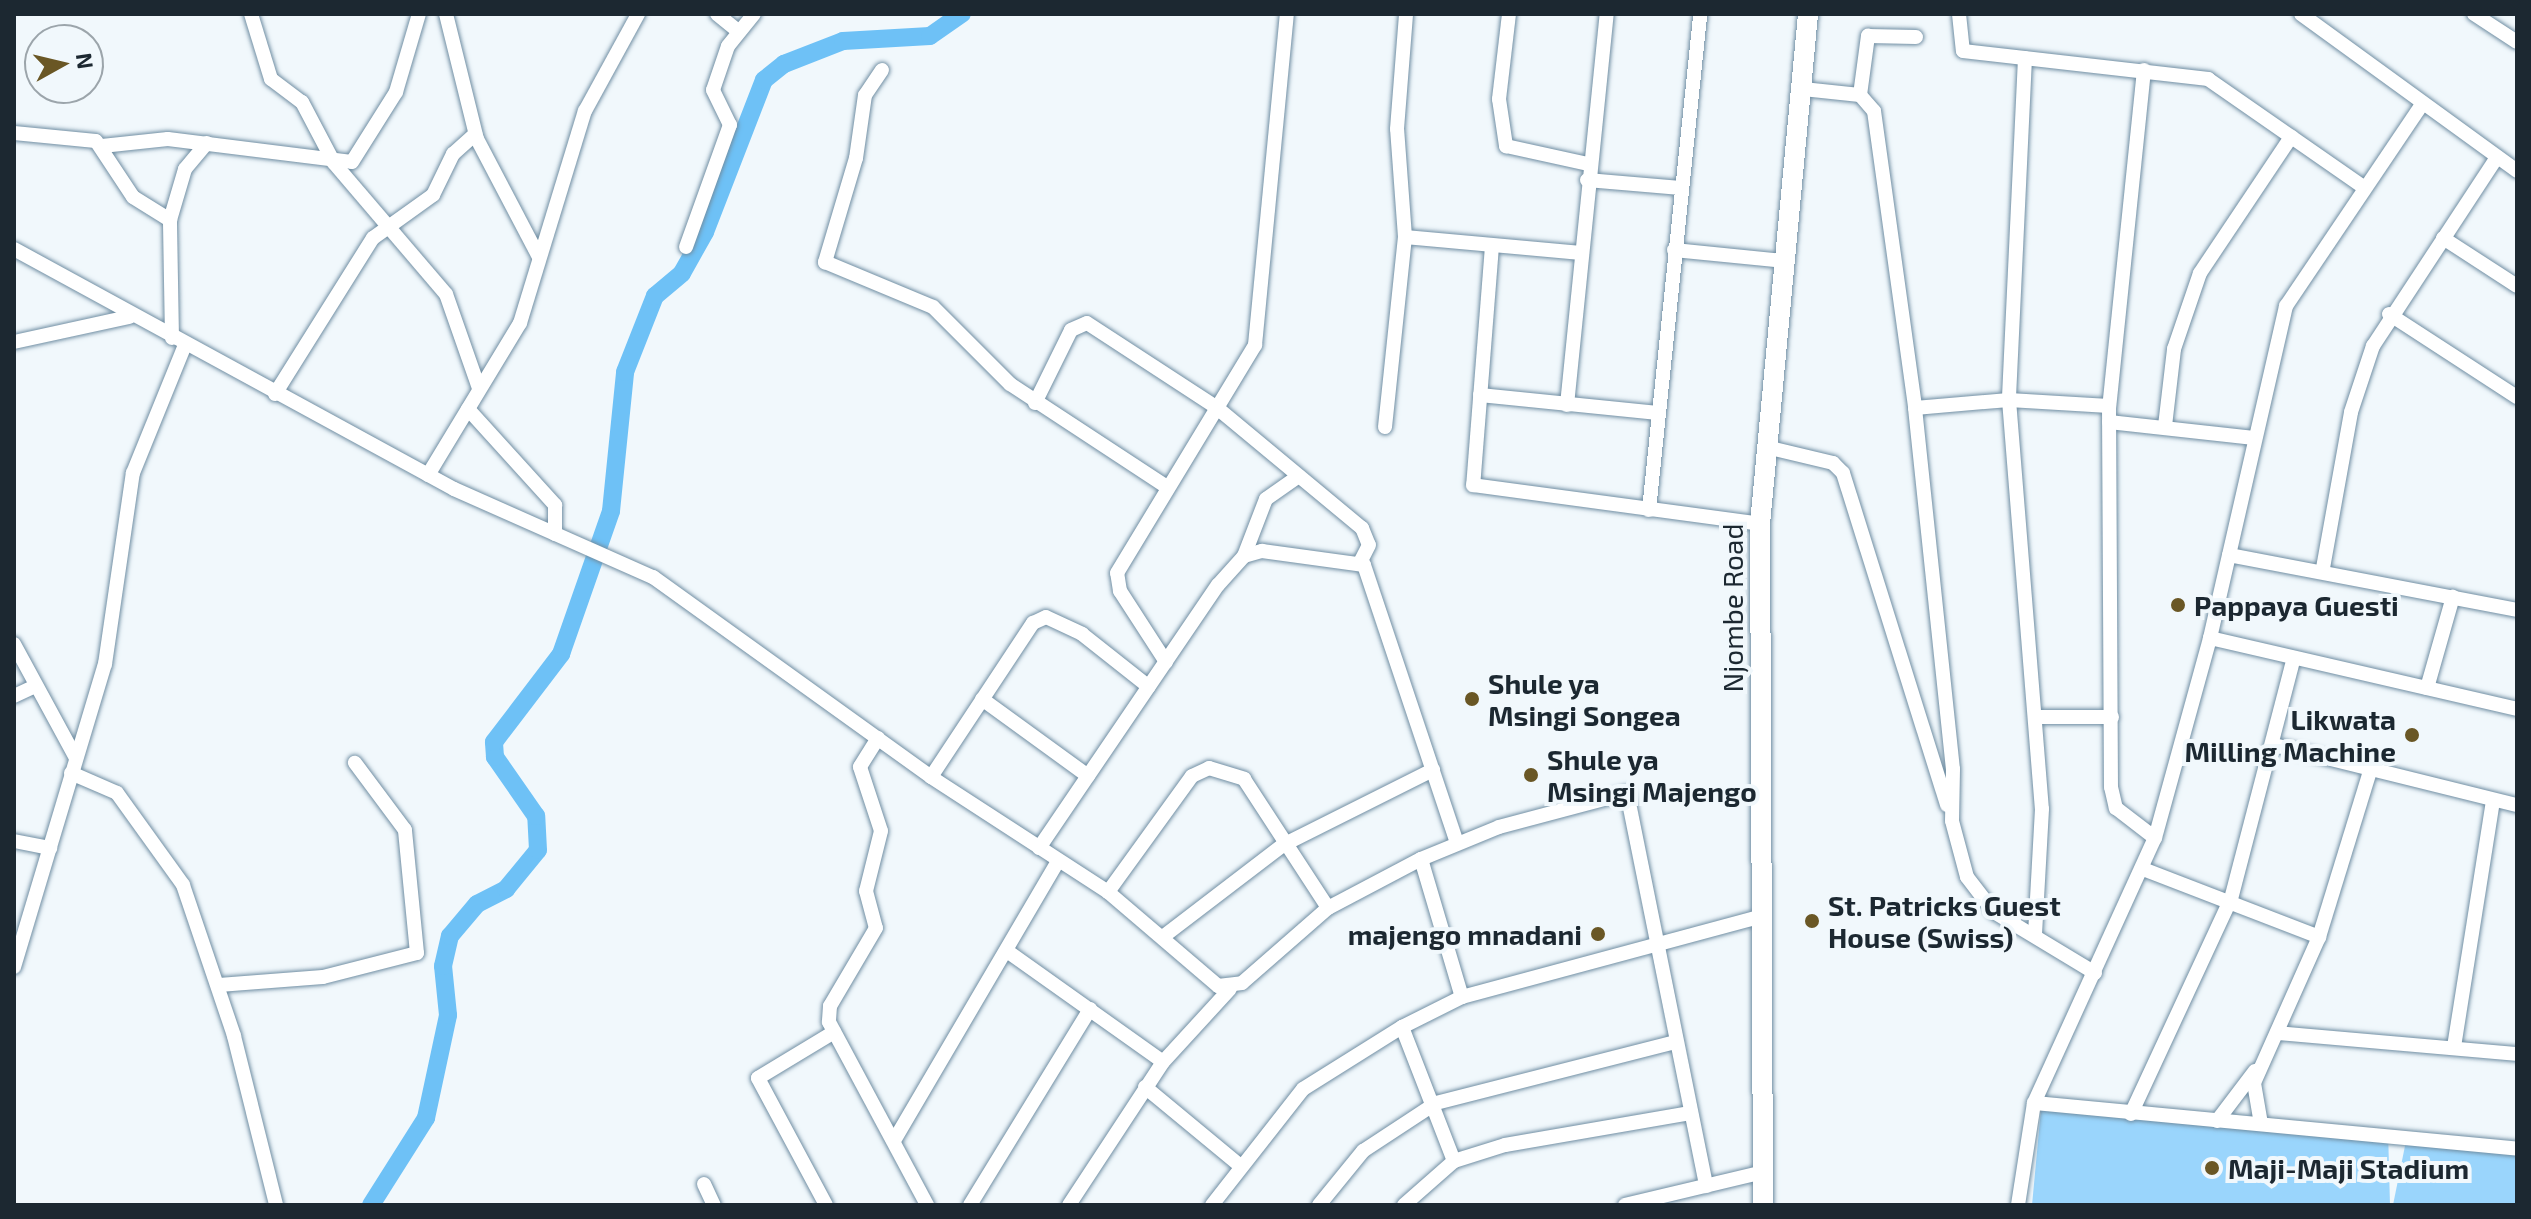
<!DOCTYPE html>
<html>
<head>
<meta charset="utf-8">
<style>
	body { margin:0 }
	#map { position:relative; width:2531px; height:1219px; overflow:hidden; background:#f1f8fc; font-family:"Exo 2",sans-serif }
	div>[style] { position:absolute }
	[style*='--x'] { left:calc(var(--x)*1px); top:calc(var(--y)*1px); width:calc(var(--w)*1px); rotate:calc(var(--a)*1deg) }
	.green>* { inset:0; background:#9ad5fc }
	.river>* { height:18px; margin:-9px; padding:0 9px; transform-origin:9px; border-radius:9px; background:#6ec1f6 }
	.roads { filter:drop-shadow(0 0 2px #708ea3) drop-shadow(0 0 2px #708ea3) }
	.minor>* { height:14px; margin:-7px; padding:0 7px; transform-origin:7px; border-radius:7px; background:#fff }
	.highway>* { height:20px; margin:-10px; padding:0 10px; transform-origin:10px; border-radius:10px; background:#fff }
	.dots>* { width:22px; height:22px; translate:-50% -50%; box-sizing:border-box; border:4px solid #f1f8fc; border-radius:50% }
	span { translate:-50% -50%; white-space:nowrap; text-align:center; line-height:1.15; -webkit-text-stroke:8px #f1f8fc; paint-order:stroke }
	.poi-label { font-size:28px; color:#1c2831; font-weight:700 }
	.left { translate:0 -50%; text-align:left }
	.right { translate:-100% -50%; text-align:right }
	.street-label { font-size:28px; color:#1c2831 }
	.frame { position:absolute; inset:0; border:16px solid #1c2831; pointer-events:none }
	.north { position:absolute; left:24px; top:24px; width:80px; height:80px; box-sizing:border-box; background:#f1f8fc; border:2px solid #9ca5ab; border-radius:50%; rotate:82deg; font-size:22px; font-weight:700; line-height:32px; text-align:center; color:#1c2831 }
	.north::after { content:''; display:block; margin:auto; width:28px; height:36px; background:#6a5725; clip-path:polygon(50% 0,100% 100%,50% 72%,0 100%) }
</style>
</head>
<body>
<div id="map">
	<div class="green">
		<i style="clip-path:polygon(2041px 1109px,2388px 1130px,2390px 1205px,2032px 1205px)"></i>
		<i style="clip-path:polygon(2407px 1136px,2517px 1144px,2517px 1205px,2393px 1205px)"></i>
	</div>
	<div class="river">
		<i style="--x:371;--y:1205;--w:103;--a:-57.7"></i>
		<i style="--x:426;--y:1118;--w:105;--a:-77.9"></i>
		<i style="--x:448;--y:1015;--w:49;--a:-95.8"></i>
		<i style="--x:443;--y:966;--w:31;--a:-77"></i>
		<i style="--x:450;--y:936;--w:42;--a:-49.8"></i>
		<i style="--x:477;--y:904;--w:33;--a:-27"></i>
		<i style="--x:506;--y:889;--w:50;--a:-50.6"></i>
		<i style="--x:538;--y:850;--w:34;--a:-93"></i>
		<i style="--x:536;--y:816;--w:72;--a:-124.8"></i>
		<i style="--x:495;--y:757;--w:15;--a:-94"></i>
		<i style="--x:494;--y:742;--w:111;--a:-52.7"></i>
		<i style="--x:561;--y:654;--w:151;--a:-70.7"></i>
		<i style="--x:611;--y:511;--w:140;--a:-84.2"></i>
		<i style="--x:625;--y:372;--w:82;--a:-68.5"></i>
		<i style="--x:655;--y:296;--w:35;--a:-40"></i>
		<i style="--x:682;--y:273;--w:47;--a:-60.7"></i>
		<i style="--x:705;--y:232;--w:163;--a:-68.8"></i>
		<i style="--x:764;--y:80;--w:26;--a:-39"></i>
		<i style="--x:784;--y:64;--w:63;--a:-21.3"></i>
		<i style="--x:843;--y:41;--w:87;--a:-3.3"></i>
		<i style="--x:930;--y:36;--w:39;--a:-35"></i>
	</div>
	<div class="roads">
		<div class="minor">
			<i style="--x:251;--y:14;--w:68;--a:72.9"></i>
			<i style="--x:271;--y:79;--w:39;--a:37"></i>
			<i style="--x:302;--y:102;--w:69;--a:62.3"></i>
			<i style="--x:334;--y:163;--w:172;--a:49.5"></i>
			<i style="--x:446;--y:294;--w:100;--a:70.7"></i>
			<i style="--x:446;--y:14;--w:129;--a:76.1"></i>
			<i style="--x:477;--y:139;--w:133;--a:62.3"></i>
			<i style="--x:717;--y:14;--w:27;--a:39"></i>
			<i style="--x:1509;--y:14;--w:86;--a:96.7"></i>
			<i style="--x:1499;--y:99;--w:48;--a:81.5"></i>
			<i style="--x:1506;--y:146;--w:84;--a:12.4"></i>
			<i style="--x:1959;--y:14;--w:37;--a:84"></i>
			<i style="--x:1963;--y:51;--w:247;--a:6.5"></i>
			<i style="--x:2208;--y:79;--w:191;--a:34.8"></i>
			<i style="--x:2301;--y:14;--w:267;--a:36"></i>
			<i style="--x:2474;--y:14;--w:51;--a:33.1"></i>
			<i style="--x:2025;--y:58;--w:342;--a:92.7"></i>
			<i style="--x:2009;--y:400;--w:410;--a:85.4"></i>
			<i style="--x:2042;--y:809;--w:125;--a:93.2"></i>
			<i style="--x:882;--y:70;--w:30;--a:124"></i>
			<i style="--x:865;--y:95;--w:64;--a:98.1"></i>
			<i style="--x:856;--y:158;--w:109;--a:106.6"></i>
			<i style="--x:825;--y:262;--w:117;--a:22.6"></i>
			<i style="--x:933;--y:307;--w:109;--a:45"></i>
			<i style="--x:1010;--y:384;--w:188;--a:33.3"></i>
			<i style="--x:2144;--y:70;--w:338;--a:95.9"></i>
			<i style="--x:2109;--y:406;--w:381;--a:89.7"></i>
			<i style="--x:2111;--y:787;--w:22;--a:77"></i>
			<i style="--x:2116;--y:808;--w:49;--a:37.6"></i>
			<i style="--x:1803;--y:89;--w:57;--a:6"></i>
			<i style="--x:1860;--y:95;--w:21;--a:49"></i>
			<i style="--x:1874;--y:111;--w:300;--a:82.1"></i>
			<i style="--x:1915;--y:408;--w:363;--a:84"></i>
			<i style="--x:1953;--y:769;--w:52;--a:91.1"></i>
			<i style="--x:1952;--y:821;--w:58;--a:75"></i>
			<i style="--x:1967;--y:877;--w:44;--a:52.4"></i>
			<i style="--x:1994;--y:912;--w:118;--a:31.1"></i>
			<i style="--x:1860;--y:95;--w:60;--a:-82.3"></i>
			<i style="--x:1868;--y:36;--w:48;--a:1.2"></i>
			<i style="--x:14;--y:133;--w:82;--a:5.6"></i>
			<i style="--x:96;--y:141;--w:67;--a:56.5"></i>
			<i style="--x:133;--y:197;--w:44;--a:31.9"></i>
			<i style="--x:102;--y:146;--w:66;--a:-6.1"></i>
			<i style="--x:168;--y:139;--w:185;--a:7.1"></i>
			<i style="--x:352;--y:162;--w:83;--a:-57.8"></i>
			<i style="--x:396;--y:92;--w:81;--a:-73.6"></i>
			<i style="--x:1587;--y:180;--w:94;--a:4.9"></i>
			<i style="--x:1405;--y:237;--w:177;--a:5.2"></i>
			<i style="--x:2443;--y:238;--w:88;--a:33"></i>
			<i style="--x:1492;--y:246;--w:240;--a:94.5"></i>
			<i style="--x:1473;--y:485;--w:290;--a:7.7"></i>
			<i style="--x:686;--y:247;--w:130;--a:-70.2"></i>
			<i style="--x:730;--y:125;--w:39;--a:-116"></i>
			<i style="--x:713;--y:90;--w:46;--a:-71.2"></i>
			<i style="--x:728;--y:46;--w:41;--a:-50.9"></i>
			<i style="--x:14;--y:249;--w:501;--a:28.61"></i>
			<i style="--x:454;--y:489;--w:218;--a:23.9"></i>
			<i style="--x:653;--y:577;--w:342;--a:35.7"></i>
			<i style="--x:931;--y:777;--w:211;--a:33"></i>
			<i style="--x:1108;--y:892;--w:145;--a:40.5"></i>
			<i style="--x:1218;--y:986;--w:24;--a:-7"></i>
			<i style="--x:1242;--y:983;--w:114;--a:-41.1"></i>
			<i style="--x:1328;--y:908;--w:105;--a:-27.8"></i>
			<i style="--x:1421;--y:859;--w:84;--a:-22.3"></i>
			<i style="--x:1499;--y:827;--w:132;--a:-14.9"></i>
			<i style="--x:1627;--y:793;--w:401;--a:78.6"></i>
			<i style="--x:1674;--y:250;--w:112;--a:5.7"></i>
			<i style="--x:2389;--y:314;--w:153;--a:33"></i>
			<i style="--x:172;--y:338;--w:118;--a:-91"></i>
			<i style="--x:170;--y:220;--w:53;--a:-73.6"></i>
			<i style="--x:185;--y:169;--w:34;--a:-50"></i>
			<i style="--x:14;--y:342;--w:118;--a:-12.3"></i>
			<i style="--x:275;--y:394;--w:184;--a:-57.9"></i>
			<i style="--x:373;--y:238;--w:74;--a:-35.6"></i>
			<i style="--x:433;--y:195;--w:46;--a:-64"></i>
			<i style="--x:453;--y:154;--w:30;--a:-42"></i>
			<i style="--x:1480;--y:395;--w:179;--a:5.8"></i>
			<i style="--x:1035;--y:403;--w:81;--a:-63.7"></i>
			<i style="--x:1071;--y:330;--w:17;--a:-24"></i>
			<i style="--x:1087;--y:323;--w:154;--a:33.1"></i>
			<i style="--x:1216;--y:407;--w:190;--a:39.7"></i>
			<i style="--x:1362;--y:528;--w:18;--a:68"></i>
			<i style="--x:1369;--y:545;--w:18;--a:117"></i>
			<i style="--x:1567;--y:405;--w:393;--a:-84.2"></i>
			<i style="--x:1915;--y:408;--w:94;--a:-4.9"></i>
			<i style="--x:2009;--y:400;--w:100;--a:3.4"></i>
			<i style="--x:468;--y:409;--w:130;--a:47.8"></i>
			<i style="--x:555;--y:505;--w:29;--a:90"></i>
			<i style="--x:2109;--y:422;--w:146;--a:6.3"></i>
			<i style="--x:2165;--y:426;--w:78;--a:-83.3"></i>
			<i style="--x:2174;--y:349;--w:80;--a:-71.1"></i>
			<i style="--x:2200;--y:273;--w:164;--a:-56.2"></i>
			<i style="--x:1385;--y:427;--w:191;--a:-84"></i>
			<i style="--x:1405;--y:237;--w:108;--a:-94.2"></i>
			<i style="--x:1397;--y:129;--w:115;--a:-85.5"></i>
			<i style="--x:1766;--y:447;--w:69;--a:13.4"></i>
			<i style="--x:1833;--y:463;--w:14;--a:45"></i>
			<i style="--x:1843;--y:473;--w:348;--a:72.6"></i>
			<i style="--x:428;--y:475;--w:178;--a:-58.8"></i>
			<i style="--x:520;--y:323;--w:222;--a:-73"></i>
			<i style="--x:585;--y:111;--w:111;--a:-61.3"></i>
			<i style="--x:1649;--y:510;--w:499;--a:-84.1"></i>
			<i style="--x:2229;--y:555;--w:293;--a:10.8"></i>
			<i style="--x:1244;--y:556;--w:61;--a:-68.9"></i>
			<i style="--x:1266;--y:499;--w:40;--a:-34.9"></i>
			<i style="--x:2323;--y:568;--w:158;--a:-79.8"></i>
			<i style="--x:2351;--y:412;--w:70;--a:-71.6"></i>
			<i style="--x:2373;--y:346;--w:226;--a:-56.7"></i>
			<i style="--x:2210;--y:638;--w:315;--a:13"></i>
			<i style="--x:14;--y:644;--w:130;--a:61.5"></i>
			<i style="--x:1166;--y:662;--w:85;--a:-122.9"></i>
			<i style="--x:1120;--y:591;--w:18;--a:-99"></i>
			<i style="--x:1117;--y:573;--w:267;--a:-58.8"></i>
			<i style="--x:1255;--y:345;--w:333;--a:-84.5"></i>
			<i style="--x:2427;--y:688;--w:95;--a:-74.1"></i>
			<i style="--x:14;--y:696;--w:23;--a:-25"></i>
			<i style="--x:982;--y:699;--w:131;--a:36"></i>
			<i style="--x:2037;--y:717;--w:75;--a:0"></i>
			<i style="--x:878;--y:738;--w:34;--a:122"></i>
			<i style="--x:860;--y:767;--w:67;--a:71.8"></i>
			<i style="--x:881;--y:831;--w:62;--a:104"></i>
			<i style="--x:866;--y:891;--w:38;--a:75"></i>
			<i style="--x:876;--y:928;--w:91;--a:120.5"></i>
			<i style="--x:830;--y:1006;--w:16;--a:94"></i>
			<i style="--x:829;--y:1022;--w:208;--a:61.8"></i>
			<i style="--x:2274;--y:745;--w:250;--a:13.9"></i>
			<i style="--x:71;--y:773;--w:50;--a:23.5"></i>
			<i style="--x:117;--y:793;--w:113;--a:54.3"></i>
			<i style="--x:183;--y:885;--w:159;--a:71.3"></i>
			<i style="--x:234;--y:1036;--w:174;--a:76"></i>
			<i style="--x:931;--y:777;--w:185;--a:-56.5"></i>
			<i style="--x:1033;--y:623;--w:14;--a:-25"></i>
			<i style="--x:1046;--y:617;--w:40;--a:25"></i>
			<i style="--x:1082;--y:634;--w:85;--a:38.3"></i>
			<i style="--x:14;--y:841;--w:37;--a:11"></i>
			<i style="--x:1039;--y:848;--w:318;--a:-55.8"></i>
			<i style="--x:1218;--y:585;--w:39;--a:-48"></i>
			<i style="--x:1244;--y:556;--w:19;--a:-16"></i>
			<i style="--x:1262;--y:551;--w:103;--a:7.8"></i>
			<i style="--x:1364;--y:565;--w:293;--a:71.5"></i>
			<i style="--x:1421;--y:859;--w:144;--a:73.5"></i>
			<i style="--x:2143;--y:869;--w:189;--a:21.1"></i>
			<i style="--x:1108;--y:892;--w:143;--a:-54.1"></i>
			<i style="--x:1192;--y:776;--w:19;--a:-25"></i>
			<i style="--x:1209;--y:768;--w:37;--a:17"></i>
			<i style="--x:1244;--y:779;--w:154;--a:56.9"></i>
			<i style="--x:1164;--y:936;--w:150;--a:-37.4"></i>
			<i style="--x:1283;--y:845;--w:168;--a:-26.6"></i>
			<i style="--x:1007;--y:951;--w:191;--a:35.4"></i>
			<i style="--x:14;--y:967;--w:316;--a:-73.3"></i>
			<i style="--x:105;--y:664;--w:193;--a:-81.7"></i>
			<i style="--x:133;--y:473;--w:138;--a:-67.9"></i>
			<i style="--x:219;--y:985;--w:104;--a:-4.4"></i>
			<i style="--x:323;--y:977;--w:97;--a:-14.3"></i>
			<i style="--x:417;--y:953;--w:124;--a:-95.6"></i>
			<i style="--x:405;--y:830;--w:84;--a:-126.7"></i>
			<i style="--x:1402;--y:1027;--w:144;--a:68.8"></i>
			<i style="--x:2277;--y:1033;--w:241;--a:5"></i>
			<i style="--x:2454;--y:1047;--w:249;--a:-81"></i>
			<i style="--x:1145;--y:1087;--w:121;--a:39.6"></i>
			<i style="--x:2034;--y:1103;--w:485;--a:5.4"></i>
			<i style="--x:2131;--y:1114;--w:237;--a:-65.1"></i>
			<i style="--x:2231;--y:899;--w:249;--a:-75.4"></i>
			<i style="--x:2217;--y:1121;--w:63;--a:-52.8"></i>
			<i style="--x:2261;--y:1124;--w:42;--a:-99.7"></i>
			<i style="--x:2254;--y:1083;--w:160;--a:-66"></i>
			<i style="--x:2319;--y:937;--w:174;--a:-72.9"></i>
			<i style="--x:895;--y:1139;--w:322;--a:-59.6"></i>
			<i style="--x:704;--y:1184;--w:23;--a:65"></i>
			<i style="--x:826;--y:1205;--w:144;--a:-118.2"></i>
			<i style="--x:758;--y:1078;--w:89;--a:-31.2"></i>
			<i style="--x:970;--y:1205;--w:230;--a:-58.5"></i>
			<i style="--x:1069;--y:1205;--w:171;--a:-56.7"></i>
			<i style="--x:1163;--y:1062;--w:99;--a:-47.5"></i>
			<i style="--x:1212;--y:1205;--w:147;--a:-51.9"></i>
			<i style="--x:1303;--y:1089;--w:117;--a:-32.1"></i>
			<i style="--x:1402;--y:1027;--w:67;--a:-26.6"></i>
			<i style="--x:1462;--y:997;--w:312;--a:-15.1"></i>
			<i style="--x:1319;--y:1205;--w:70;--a:-50.8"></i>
			<i style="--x:1363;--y:1151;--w:87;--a:-33.3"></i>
			<i style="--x:1436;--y:1103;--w:247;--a:-14.3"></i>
			<i style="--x:1404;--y:1205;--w:67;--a:-41.3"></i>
			<i style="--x:1454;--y:1161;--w:53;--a:-17.4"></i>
			<i style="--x:1505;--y:1145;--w:188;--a:-9.8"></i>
			<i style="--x:1625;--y:1205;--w:143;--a:-13.4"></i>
			<i style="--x:2018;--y:1205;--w:103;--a:-81.1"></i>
			<i style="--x:2034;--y:1103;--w:291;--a:-65.5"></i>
			<i style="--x:2155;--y:838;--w:207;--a:-74.6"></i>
			<i style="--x:2210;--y:638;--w:341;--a:-77.1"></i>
			<i style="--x:2286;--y:306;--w:241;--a:-56"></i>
		</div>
		<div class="highway">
			<i style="--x:1763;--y:1205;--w:681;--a:-90.25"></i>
			<i style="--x:1760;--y:524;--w:512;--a:-84.62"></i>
		</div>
	</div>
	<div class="dots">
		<i style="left:2178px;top:605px;background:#6a5725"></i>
		<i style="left:1472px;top:699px;background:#6a5725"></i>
		<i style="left:2412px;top:735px;background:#6a5725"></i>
		<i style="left:1531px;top:775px;background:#6a5725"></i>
		<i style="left:1812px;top:921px;background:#6a5725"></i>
		<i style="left:1598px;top:934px;background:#6a5725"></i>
		<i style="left:2212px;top:1168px;background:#6a5725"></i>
	</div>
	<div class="poi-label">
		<span class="left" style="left:2194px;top:605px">Pappaya Guesti</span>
		<span class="left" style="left:1488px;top:699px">Shule ya<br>Msingi Songea</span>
		<span class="right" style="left:2396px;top:735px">Likwata<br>Milling Machine</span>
		<span class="left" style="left:1547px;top:775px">Shule ya<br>Msingi Majengo</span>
		<span class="left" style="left:1828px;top:921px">St. Patricks Guest<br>House (Swiss)</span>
		<span class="right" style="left:1582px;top:934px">majengo mnadani</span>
		<span class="left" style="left:2228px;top:1168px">Maji-Maji Stadium</span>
	</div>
	<div class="street-label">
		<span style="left:1732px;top:608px;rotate:-90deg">Njombe Road</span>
	</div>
	<div class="frame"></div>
	<div class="north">N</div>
</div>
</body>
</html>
